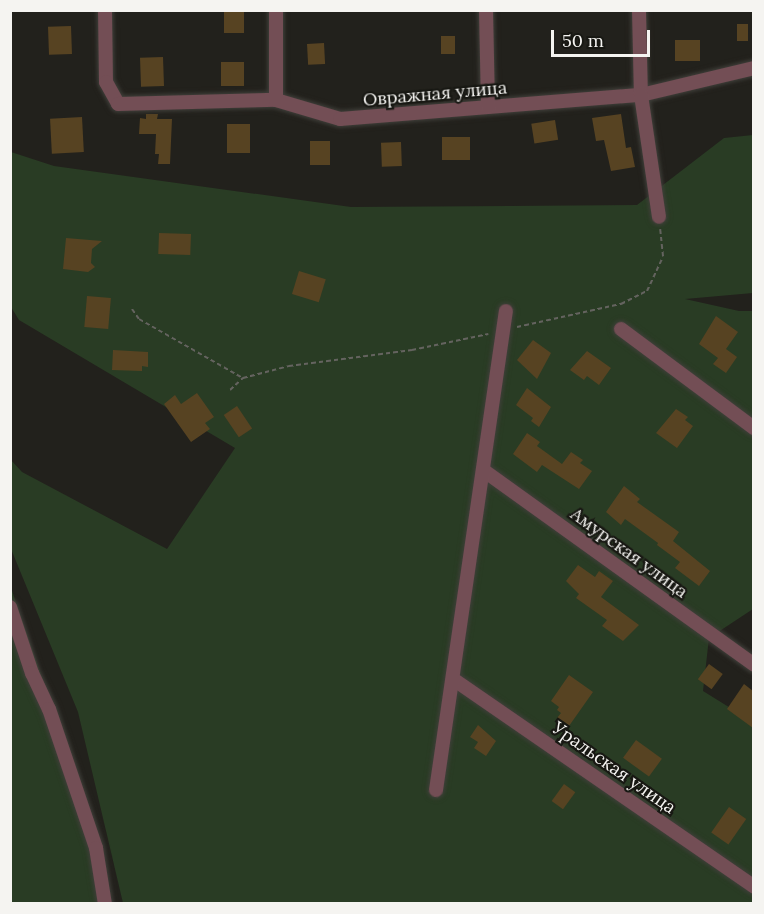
<!DOCTYPE html>
<html>
<head>
<meta charset="utf-8">
<style>
	body { margin:0 }
	#map { position:relative; width:764px; height:914px; overflow:hidden; background:#22211c; font-family:Lora,serif }
	div>[style] { position:absolute }
	[style*='--x'] { left:calc(var(--x)*1px); top:calc(var(--y)*1px); width:calc(var(--w)*1px); rotate:calc(var(--a)*1deg) }
	.green>* { inset:0; background:#293c24 }
	.building>* { inset:0; background:#574322; transform-origin:0 0 }
	.path>* { height:2px; margin-top:-1px; transform-origin:0; background:repeating-linear-gradient(90deg,#64635f 0 4.5px,transparent 0 7.5px) }
	.roads { filter:drop-shadow(0 0 2px #403f3a) drop-shadow(0 0 2px #403f3a) }
	.minor>* { height:14px; margin:-7px; padding:0 7px; transform-origin:7px; border-radius:7px; background:#734e55 }
	span { translate:-50% -50%; white-space:nowrap; text-align:center; line-height:1.15; -webkit-text-stroke:4.5px #181813; paint-order:stroke }
	.street-label { font-size:18px; color:#f5f4f1 }
	.frame { position:absolute; inset:0; border:12px solid #f5f4f1; pointer-events:none }
	.scale { position:absolute; left:551px; top:30px; width:99px; height:27px; box-sizing:border-box; border:3px solid #f5f4f1; border-top:0; padding-left:8px; font-size:18px; line-height:21px; white-space:nowrap; color:#f5f4f1; -webkit-text-stroke:4px #181813; paint-order:stroke }
</style>
</head>
<body>
<div id="map">
	<div class="green">
		<i style="clip-path:polygon(753px 135px,753px 293px,685px 299px,739px 311px,753px 311px,753px 609px,709px 638px,703px 691px,753px 722px,753px 903px,123px 903px,78px 712px,11px 549px,10px 459px,22px 472px,167px 549px,235px 448px,19px 320px,11px 307px,11px 152px,54px 166px,351px 207px,637px 205px,724px 138px)"></i>
		<i style="clip-path:polygon(10px 585px,90px 815px,107px 903px,11px 903px)"></i>
	</div>
	<div class="building">
		<i style="left:224px;top:10px;width:20px;height:23px"></i>
		<i style="left:737px;top:24px;width:11px;height:17px"></i>
		<i style="left:71px;top:26px;width:28px;height:23px;rotate:88deg"></i>
		<i style="left:441px;top:36px;width:14px;height:18px"></i>
		<i style="left:675px;top:40px;width:25px;height:21px"></i>
		<i style="left:324px;top:43px;width:21px;height:17px;rotate:87deg"></i>
		<i style="left:163px;top:57px;width:29px;height:23px;rotate:88deg"></i>
		<i style="left:244px;top:62px;width:24px;height:23px;rotate:90deg"></i>
		<i style="clip-path:polygon(146px 114px,158px 114px,157px 119px,172px 119px,170px 164px,158px 164px,159px 154px,155px 154px,156px 134px,139px 134px,140px 118px,146px 119px)"></i>
		<i style="clip-path:polygon(621px 114px,626px 148px,631px 147px,635px 167px,611px 171px,604px 140px,596px 141px,592px 118px)"></i>
		<i style="left:82px;top:117px;width:35px;height:32px;rotate:87deg"></i>
		<i style="left:555px;top:120px;width:20px;height:24px;rotate:81deg"></i>
		<i style="left:227px;top:124px;width:23px;height:29px"></i>
		<i style="left:442px;top:137px;width:28px;height:23px"></i>
		<i style="left:310px;top:141px;width:20px;height:24px"></i>
		<i style="left:401px;top:142px;width:24px;height:20px;rotate:88deg"></i>
		<i style="left:159px;top:233px;width:32px;height:21px;rotate:2deg"></i>
		<i style="clip-path:polygon(66px 238px,102px 241px,92px 249px,91px 263px,95px 267px,88px 272px,63px 269px)"></i>
		<i style="left:299px;top:271px;width:28px;height:24px;rotate:17deg"></i>
		<i style="left:87px;top:296px;width:24px;height:31px;rotate:5deg"></i>
		<i style="clip-path:polygon(716px 316px,738px 332px,726px 349px,737px 357px,726px 373px,713px 364px,718px 358px,699px 344px)"></i>
		<i style="clip-path:polygon(533px 340px,551px 353px,537px 379px,517px 360px)"></i>
		<i style="clip-path:polygon(113px 350px,148px 352px,148px 367px,142px 366px,142px 371px,112px 370px)"></i>
		<i style="clip-path:polygon(587px 351px,611px 368px,599px 385px,587px 376px,584px 380px,570px 370px)"></i>
		<i style="clip-path:polygon(527px 388px,551px 407px,539px 427px,531px 421px,533px 418px,516px 405px)"></i>
		<i style="clip-path:polygon(197px 393px,214px 417px,205px 423px,210px 429px,191px 442px,164px 404px,175px 395px,181px 404px)"></i>
		<i style="left:237px;top:406px;width:27px;height:16px;rotate:56deg"></i>
		<i style="clip-path:polygon(676px 409px,688px 417px,685px 420px,693px 426px,677px 448px,656px 433px)"></i>
		<i style="clip-path:polygon(527px 433px,540px 442px,537px 446px,562px 464px,571px 452px,583px 460px,580px 463px,592px 471px,579px 489px,542px 465px,537px 472px,513px 454px)"></i>
		<i style="clip-path:polygon(624px 486px,640px 499px,637px 502px,679px 532px,673px 541px,710px 571px,699px 586px,675px 568px,680px 562px,657px 545px,658px 543px,625px 519px,621px 525px,606px 512px)"></i>
		<i style="clip-path:polygon(578px 565px,595px 577px,599px 571px,613px 581px,601px 597px,639px 625px,623px 641px,602px 626px,607px 620px,576px 598px,579px 594px,566px 581px)"></i>
		<i style="left:709px;top:664px;width:17px;height:19px;rotate:36deg"></i>
		<i style="clip-path:polygon(569px 675px,593px 692px,569px 726px,557px 718px,561px 713px,557px 710px,559px 707px,551px 701px)"></i>
		<i style="clip-path:polygon(744px 684px,753px 691px,753px 728px,727px 709px)"></i>
		<i style="clip-path:polygon(478px 725px,496px 741px,486px 756px,474px 748px,478px 742px,470px 737px)"></i>
		<i style="left:636px;top:740px;width:32px;height:22px;rotate:36deg"></i>
		<i style="left:564px;top:784px;width:14px;height:21px;rotate:36deg"></i>
		<i style="left:729px;top:807px;width:21px;height:31px;rotate:35deg"></i>
	</div>
	<div class="path">
		<i style="--x:132;--y:309;--w:12;--a:55"></i>
		<i style="--x:139;--y:319;--w:120;--a:29.6"></i>
		<i style="--x:517;--y:327;--w:107;--a:-12.5"></i>
		<i style="--x:621;--y:304;--w:29;--a:-27"></i>
		<i style="--x:647;--y:291;--w:38;--a:-65"></i>
		<i style="--x:663;--y:256;--w:27;--a:-96"></i>
		<i style="--x:230;--y:390;--w:18;--a:-43"></i>
		<i style="--x:243;--y:378;--w:48;--a:-14.6"></i>
		<i style="--x:289;--y:366;--w:124;--a:-7.4"></i>
		<i style="--x:412;--y:350;--w:78;--a:-11.9"></i>
	</div>
	<div class="roads">
		<div class="minor">
			<i style="--x:105;--y:10;--w:72;--a:89.2"></i>
			<i style="--x:106;--y:82;--w:25;--a:61"></i>
			<i style="--x:118;--y:104;--w:158;--a:-1.5"></i>
			<i style="--x:276;--y:100;--w:67;--a:16.5"></i>
			<i style="--x:340;--y:119;--w:302;--a:-4.6"></i>
			<i style="--x:641;--y:95;--w:116;--a:-13.4"></i>
			<i style="--x:486;--y:10;--w:97;--a:88.8"></i>
			<i style="--x:639;--y:10;--w:85;--a:88.7"></i>
			<i style="--x:641;--y:95;--w:123;--a:81.6"></i>
			<i style="--x:276;--y:100;--w:90;--a:-90"></i>
			<i style="--x:621;--y:329;--w:166;--a:36.7"></i>
			<i style="--x:483;--y:470;--w:334;--a:35.7"></i>
			<i style="--x:10;--y:607;--w:70;--a:71.6"></i>
			<i style="--x:32;--y:673;--w:40;--a:65"></i>
			<i style="--x:49;--y:709;--w:147;--a:71.3"></i>
			<i style="--x:96;--y:848;--w:57;--a:80.9"></i>
			<i style="--x:453;--y:679;--w:366;--a:34.6"></i>
			<i style="--x:436;--y:790;--w:484;--a:-81.7"></i>
		</div>
	</div>
	<div class="street-label">
		<span style="left:435px;top:94px;rotate:-5deg">Овражная улица</span>
		<span style="left:629px;top:553px;rotate:36deg">Амурская улица</span>
		<span style="left:614px;top:768px;rotate:35deg">Уральская улица</span>
	</div>
	<div class="frame"></div>
	<div class="scale">50 m</div>
</div>
</body>
</html>
